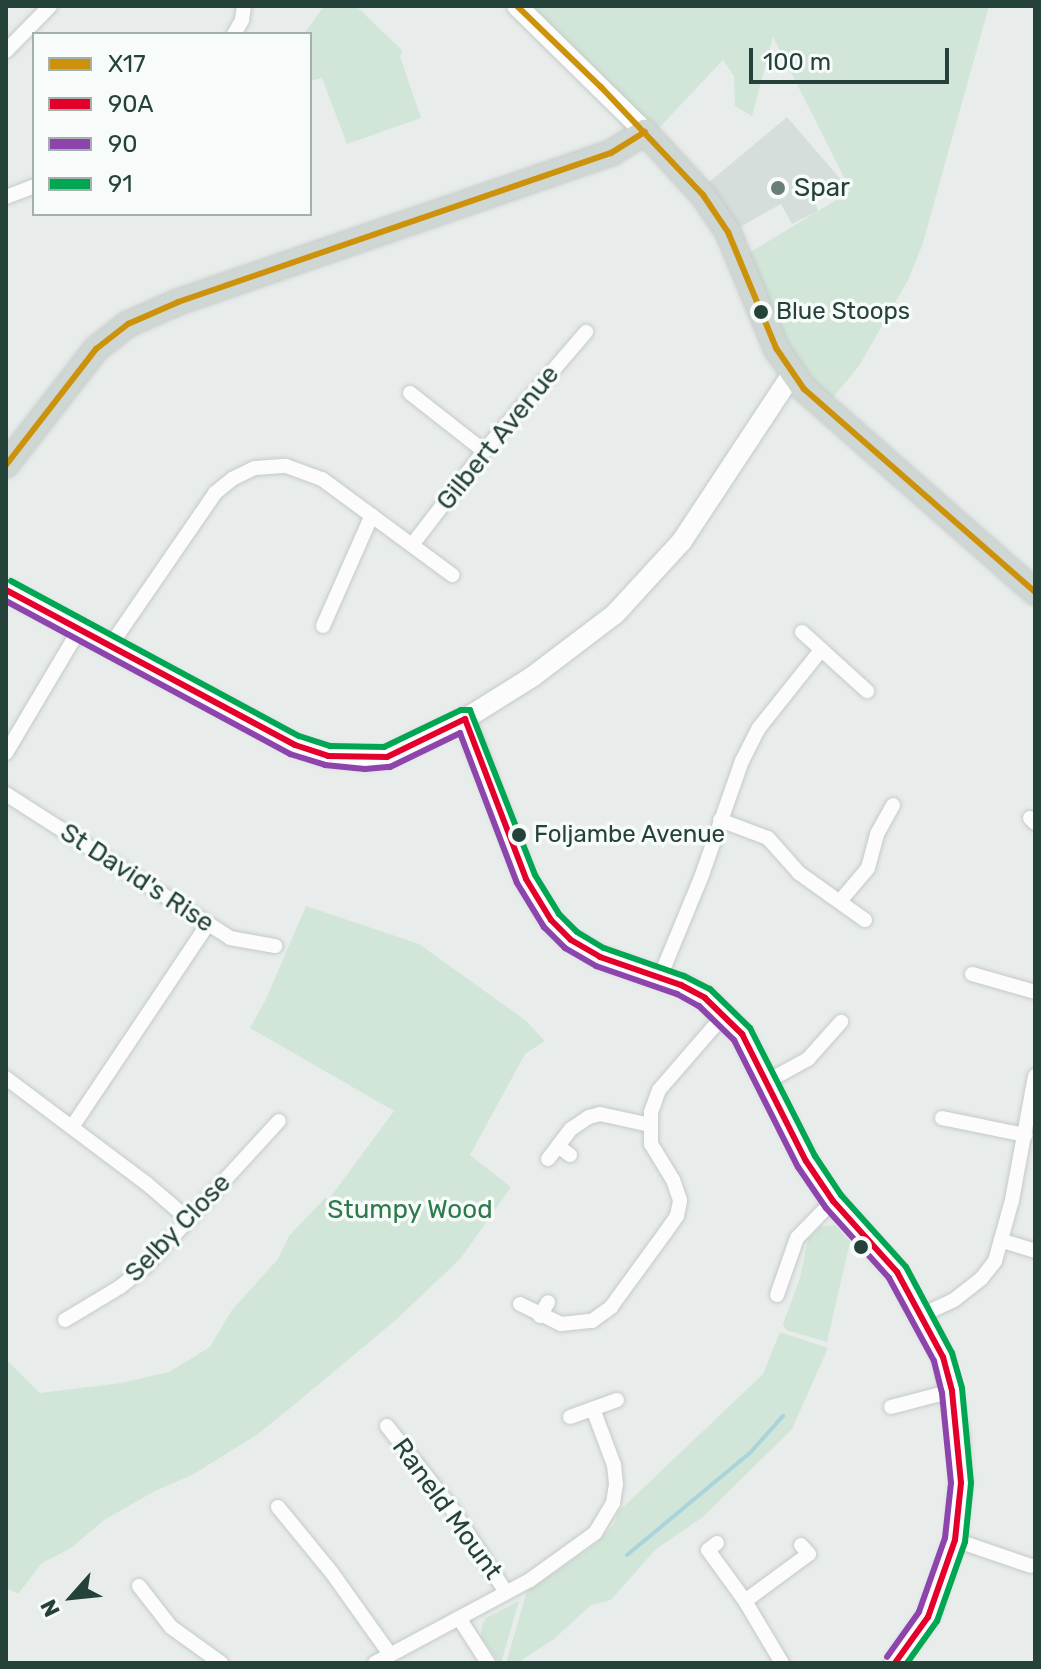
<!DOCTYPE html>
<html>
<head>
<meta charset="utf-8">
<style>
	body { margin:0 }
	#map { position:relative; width:1041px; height:1669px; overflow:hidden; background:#e8edeb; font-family:Rubik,sans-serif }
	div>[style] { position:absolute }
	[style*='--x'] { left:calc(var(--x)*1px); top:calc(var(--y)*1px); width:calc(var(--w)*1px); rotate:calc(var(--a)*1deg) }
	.built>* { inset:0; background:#d6dedb }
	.green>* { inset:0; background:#d1e6d8 }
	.stream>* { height:4px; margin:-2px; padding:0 2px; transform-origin:2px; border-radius:2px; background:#a9d4db }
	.roads { filter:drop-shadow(0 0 2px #c5cac8) drop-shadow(0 0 2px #c5cac8) }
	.street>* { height:14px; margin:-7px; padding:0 7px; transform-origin:7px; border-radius:7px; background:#fcfcfc }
	.secondary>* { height:20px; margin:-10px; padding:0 10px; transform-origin:10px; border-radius:10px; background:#fcfcfc }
	.primary>* { height:24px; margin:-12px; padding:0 12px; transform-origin:12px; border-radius:12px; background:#cfd7d5 }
	.bus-1>* { height:6px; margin:-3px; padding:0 3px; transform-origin:3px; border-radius:3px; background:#cd920c }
	.bus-2>* { height:6px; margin:-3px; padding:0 3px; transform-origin:3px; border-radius:3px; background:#e4002b }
	.bus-3>* { height:6px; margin:-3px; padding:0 3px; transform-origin:3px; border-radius:3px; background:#8e44ad }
	.bus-4>* { height:6px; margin:-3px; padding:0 3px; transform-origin:3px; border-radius:3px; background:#00a651 }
	.dots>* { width:22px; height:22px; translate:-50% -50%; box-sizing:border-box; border:4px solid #f7fbf9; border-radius:50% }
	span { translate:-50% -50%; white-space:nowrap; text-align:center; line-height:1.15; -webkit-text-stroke:7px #f7fbf9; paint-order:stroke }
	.bus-label { font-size:24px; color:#24423a }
	.left { translate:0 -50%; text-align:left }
	.poi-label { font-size:26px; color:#24423a }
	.street-label { font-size:26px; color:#24423a }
	.park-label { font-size:26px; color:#2d7a4b }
	.frame { position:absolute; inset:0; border:8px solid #24423a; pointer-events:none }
	.legend { position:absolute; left:32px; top:32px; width:280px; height:184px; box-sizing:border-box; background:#f7fbf9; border:2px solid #a3b1ad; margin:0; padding:10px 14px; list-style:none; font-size:24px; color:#24423a }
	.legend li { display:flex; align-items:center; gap:16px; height:40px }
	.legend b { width:40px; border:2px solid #a3b1ad }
	.north { position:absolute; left:32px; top:1557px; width:80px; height:80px; -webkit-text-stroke:6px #f7fbf9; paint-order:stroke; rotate:243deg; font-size:22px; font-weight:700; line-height:32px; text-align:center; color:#24423a }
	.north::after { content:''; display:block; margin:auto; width:28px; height:36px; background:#24423a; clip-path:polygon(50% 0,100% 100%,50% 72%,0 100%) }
	.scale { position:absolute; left:749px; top:48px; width:200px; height:36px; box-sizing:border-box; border:4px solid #24423a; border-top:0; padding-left:10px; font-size:24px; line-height:28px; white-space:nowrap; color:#24423a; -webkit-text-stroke:6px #f7fbf9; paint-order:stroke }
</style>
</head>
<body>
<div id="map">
	<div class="built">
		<i style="clip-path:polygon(787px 117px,843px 182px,813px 197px,818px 211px,792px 224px,781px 204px,738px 228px,708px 183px)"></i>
	</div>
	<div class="green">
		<i style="clip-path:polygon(324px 6px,356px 6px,403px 51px,400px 56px,421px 118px,347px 144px,322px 78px,310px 81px,310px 34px,304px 34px)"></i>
		<i style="clip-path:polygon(528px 6px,989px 6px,922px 246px,908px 280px,859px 366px,830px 401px,803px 370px,772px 324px,744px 256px,851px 191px,773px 37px,752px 116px,735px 106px,734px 76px,723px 60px,657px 130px)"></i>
		<i style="clip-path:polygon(306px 906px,419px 944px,525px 1020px,545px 1041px,525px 1054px,470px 1155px,511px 1187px,461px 1258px,398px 1318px,295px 1404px,258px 1434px,192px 1475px,155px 1491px,104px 1520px,71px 1548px,42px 1563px,18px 1594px,6px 1588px,6px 1359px,40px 1393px,121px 1383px,169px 1372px,210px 1347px,232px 1310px,278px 1259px,289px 1236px,325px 1198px,329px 1199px,394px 1111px,250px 1028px,266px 999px)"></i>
		<i style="clip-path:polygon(835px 1225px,850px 1242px,827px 1342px,786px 1330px,783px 1324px,800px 1278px,808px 1239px,820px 1227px)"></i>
		<i style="clip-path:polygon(780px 1332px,828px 1348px,792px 1429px,703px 1517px,656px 1549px,611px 1600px,591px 1605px,554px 1639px,517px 1663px,506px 1663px,527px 1591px,596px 1544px,614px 1524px,618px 1512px,763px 1374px)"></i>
		<i style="clip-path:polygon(519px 1601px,501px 1663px,500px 1663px,481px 1637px,482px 1625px,486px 1618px)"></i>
	</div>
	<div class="stream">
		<i style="--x:627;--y:1555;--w:160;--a:-39.7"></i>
		<i style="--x:750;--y:1453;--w:50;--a:-48.3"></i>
	</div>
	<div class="roads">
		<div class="street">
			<i style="--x:234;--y:34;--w:16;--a:-60"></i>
			<i style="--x:242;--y:20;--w:14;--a:-82"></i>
			<i style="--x:6;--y:51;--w:63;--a:-45.6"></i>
			<i style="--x:6;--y:197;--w:30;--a:-21"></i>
			<i style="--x:410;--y:393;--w:94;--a:38.1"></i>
			<i style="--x:412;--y:545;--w:118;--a:-52.5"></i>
			<i style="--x:484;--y:451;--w:157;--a:-49.4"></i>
			<i style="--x:323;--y:626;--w:121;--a:-66.2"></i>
			<i style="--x:802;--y:632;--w:88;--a:42.2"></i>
			<i style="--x:110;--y:646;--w:186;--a:-55.5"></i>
			<i style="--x:215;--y:493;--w:22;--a:-39"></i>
			<i style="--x:232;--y:479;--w:25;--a:-26"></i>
			<i style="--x:255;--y:468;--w:31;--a:-4"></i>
			<i style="--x:286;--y:466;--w:38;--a:20"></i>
			<i style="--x:322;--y:479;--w:162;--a:36.4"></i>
			<i style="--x:6;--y:753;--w:143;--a:-59.3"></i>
			<i style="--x:6;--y:794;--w:266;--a:32.7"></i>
			<i style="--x:230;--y:938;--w:46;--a:10.1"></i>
			<i style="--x:1030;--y:818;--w:7;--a:45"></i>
			<i style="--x:720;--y:820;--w:51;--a:20.6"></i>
			<i style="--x:768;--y:838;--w:47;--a:48.5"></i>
			<i style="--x:799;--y:873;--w:81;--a:35.5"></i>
			<i style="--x:841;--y:900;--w:42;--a:-49.8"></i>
			<i style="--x:868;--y:868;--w:35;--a:-75"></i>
			<i style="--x:877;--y:834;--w:33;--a:-61"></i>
			<i style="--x:972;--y:974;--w:66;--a:15.9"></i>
			<i style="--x:660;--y:977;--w:110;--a:-67.6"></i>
			<i style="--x:702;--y:875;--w:121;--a:-70.7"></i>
			<i style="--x:742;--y:761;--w:37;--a:-63"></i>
			<i style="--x:759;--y:728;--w:100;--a:-51.5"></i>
			<i style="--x:6;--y:1078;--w:175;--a:36.9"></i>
			<i style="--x:146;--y:1183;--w:57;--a:40.7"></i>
			<i style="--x:768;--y:1081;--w:46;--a:-28.8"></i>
			<i style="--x:808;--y:1059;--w:50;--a:-48.3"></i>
			<i style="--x:942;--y:1118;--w:85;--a:11.6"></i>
			<i style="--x:72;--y:1127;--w:244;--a:-56.2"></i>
			<i style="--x:570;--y:1155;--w:15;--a:-143"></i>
			<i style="--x:558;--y:1146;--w:21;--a:-53"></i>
			<i style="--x:571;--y:1129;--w:22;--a:-34"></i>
			<i style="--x:589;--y:1117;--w:11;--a:-15"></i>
			<i style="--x:600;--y:1114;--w:51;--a:12.4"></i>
			<i style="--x:548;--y:1159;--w:16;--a:-52"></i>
			<i style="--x:1003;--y:1241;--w:34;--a:17"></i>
			<i style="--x:777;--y:1295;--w:60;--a:-70.7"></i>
			<i style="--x:797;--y:1238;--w:52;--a:-45.8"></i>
			<i style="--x:520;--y:1304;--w:46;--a:26"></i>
			<i style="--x:561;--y:1324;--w:31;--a:-6"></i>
			<i style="--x:592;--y:1321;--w:24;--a:-36"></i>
			<i style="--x:611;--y:1307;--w:92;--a:-53.9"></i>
			<i style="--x:665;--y:1233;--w:21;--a:-55"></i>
			<i style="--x:677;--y:1216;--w:16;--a:-79"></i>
			<i style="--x:680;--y:1200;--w:21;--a:-109"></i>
			<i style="--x:673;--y:1180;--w:42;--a:-121.4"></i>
			<i style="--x:651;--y:1144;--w:32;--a:-90"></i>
			<i style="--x:651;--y:1112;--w:23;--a:-70"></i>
			<i style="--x:659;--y:1090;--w:99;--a:-49.1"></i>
			<i style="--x:922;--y:1315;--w:35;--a:-25"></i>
			<i style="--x:954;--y:1300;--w:34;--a:-38"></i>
			<i style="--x:981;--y:1279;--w:23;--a:-52"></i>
			<i style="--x:995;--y:1261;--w:63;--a:-74.4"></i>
			<i style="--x:1012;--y:1200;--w:126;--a:-79.5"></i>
			<i style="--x:540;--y:1316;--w:16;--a:-60"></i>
			<i style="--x:65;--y:1320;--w:64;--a:-31"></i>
			<i style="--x:120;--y:1287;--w:32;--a:-39"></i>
			<i style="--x:145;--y:1267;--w:198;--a:-47.5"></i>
			<i style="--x:891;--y:1407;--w:63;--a:-14.7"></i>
			<i style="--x:570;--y:1417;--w:50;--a:-19.9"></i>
			<i style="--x:387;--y:1426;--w:105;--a:51.9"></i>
			<i style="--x:452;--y:1509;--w:99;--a:57"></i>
			<i style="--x:278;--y:1507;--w:85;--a:50.7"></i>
			<i style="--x:332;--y:1573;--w:98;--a:54.5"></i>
			<i style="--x:955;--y:1540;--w:80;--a:18.9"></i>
			<i style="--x:717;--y:1543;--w:11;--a:142"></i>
			<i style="--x:708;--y:1550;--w:63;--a:54"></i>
			<i style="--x:745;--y:1601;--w:72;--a:59.2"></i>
			<i style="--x:139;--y:1586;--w:52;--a:52"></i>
			<i style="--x:171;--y:1627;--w:62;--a:35.8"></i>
			<i style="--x:745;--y:1601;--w:79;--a:-36.3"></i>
			<i style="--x:809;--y:1554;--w:12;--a:-132"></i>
			<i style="--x:459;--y:1618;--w:54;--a:57.2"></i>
			<i style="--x:375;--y:1663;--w:176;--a:-28.2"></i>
			<i style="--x:530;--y:1580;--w:80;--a:-35.9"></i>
			<i style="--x:595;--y:1533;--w:35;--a:-59"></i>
			<i style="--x:613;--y:1503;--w:19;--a:-81"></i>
			<i style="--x:616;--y:1484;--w:19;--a:-96"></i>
			<i style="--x:614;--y:1465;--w:60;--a:-110.6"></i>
		</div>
		<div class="secondary">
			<i style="--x:517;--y:6;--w:180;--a:44.5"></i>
			<i style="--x:6;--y:590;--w:328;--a:28.2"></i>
			<i style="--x:295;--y:745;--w:35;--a:18"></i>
			<i style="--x:328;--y:756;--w:37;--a:5"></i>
			<i style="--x:365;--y:759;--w:22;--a:-5"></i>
			<i style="--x:387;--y:757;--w:87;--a:-26"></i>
			<i style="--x:465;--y:719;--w:79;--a:-32.1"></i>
			<i style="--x:532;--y:677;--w:104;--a:-37.2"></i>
			<i style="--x:615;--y:614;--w:99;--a:-47.5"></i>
			<i style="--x:682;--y:541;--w:200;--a:-56.6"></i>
			<i style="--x:465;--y:719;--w:171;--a:69.1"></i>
			<i style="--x:526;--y:879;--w:48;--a:58.6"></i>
			<i style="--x:551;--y:920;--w:28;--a:45"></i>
			<i style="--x:571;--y:940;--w:34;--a:30"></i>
			<i style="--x:600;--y:957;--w:86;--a:19.1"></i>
			<i style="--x:681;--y:985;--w:27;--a:28"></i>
			<i style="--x:705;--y:998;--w:52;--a:44.2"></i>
			<i style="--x:742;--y:1034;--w:142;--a:63.3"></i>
			<i style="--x:806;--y:1161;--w:48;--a:56"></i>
			<i style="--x:833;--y:1201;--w:96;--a:48"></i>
			<i style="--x:897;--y:1272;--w:97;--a:61.6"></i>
			<i style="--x:943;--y:1357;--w:82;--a:78.7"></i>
			<i style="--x:959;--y:1437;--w:46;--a:87.5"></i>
			<i style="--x:961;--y:1483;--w:57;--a:96"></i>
			<i style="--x:955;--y:1540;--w:82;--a:109.3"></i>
			<i style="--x:928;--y:1617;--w:57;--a:125.7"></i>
		</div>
		<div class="primary">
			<i style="--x:6;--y:465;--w:147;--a:-52.2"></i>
			<i style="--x:96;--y:349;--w:41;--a:-38"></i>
			<i style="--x:128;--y:324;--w:55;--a:-23.7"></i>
			<i style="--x:178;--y:302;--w:458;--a:-19"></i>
			<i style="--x:611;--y:153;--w:40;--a:-32"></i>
			<i style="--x:645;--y:132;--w:86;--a:47.4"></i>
			<i style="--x:703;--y:195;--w:45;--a:56"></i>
			<i style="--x:728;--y:232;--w:126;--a:67.5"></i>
			<i style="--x:776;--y:348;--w:50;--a:55.7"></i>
			<i style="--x:804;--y:389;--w:308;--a:41.3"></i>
		</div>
	</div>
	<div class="bus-1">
		<i style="--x:517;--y:6;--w:117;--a:44"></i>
		<i style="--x:601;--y:87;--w:149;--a:46.6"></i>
		<i style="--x:703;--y:195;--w:45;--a:56"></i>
		<i style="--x:728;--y:232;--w:126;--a:67.5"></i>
		<i style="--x:776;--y:348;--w:50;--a:55.7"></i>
		<i style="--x:804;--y:389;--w:308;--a:41.3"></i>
		<i style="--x:6;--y:465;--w:147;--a:-52.2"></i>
		<i style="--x:96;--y:349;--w:41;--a:-38"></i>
		<i style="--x:128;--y:324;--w:55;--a:-23.7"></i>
		<i style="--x:178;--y:302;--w:458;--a:-19"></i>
		<i style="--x:611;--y:153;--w:40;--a:-32"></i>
	</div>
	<div class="bus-2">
		<i style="--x:6;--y:590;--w:328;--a:28.2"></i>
		<i style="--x:295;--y:745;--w:35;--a:18"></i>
		<i style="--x:328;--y:756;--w:59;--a:1"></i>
		<i style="--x:387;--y:757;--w:87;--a:-26"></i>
		<i style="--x:465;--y:719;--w:171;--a:69.1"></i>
		<i style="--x:526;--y:879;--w:48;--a:58.6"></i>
		<i style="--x:551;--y:920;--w:28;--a:45"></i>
		<i style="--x:571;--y:940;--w:34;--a:30"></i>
		<i style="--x:600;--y:957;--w:86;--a:19.1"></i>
		<i style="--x:681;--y:985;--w:27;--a:28"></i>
		<i style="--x:705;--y:998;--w:52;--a:44.2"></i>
		<i style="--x:742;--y:1034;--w:142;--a:63.3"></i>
		<i style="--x:806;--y:1161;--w:48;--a:56"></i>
		<i style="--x:833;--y:1201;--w:96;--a:48"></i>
		<i style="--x:897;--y:1272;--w:97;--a:61.6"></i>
		<i style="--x:943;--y:1357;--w:35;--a:75"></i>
		<i style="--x:952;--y:1391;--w:92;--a:84.4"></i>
		<i style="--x:961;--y:1483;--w:57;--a:96"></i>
		<i style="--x:955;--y:1540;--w:82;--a:109.3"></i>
		<i style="--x:928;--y:1617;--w:57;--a:125.7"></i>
	</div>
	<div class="bus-3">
		<i style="--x:6;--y:601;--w:323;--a:28.3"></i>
		<i style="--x:290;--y:754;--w:37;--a:17"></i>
		<i style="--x:325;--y:765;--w:40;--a:5.7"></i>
		<i style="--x:365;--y:769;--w:25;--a:-5"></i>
		<i style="--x:390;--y:767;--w:78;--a:-25.9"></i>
		<i style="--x:460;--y:733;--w:160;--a:69.2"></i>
		<i style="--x:517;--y:883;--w:52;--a:58.5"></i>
		<i style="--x:544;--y:927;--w:30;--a:45"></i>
		<i style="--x:565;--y:948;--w:36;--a:30"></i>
		<i style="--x:596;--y:966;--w:86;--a:19.1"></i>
		<i style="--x:677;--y:994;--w:25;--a:29"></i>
		<i style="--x:699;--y:1006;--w:49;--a:44.2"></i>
		<i style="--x:734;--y:1040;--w:142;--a:63.3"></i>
		<i style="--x:798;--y:1167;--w:50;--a:55.7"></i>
		<i style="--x:826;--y:1208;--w:94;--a:48"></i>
		<i style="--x:889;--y:1278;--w:94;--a:61.5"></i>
		<i style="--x:934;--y:1361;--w:33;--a:76"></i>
		<i style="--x:942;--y:1393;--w:90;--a:84.3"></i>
		<i style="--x:951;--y:1483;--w:55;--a:96.2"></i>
		<i style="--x:945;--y:1538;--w:78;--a:109.4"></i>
		<i style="--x:919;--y:1612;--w:55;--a:125.4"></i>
	</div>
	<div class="bus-4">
		<i style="--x:11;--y:581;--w:327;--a:28.3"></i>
		<i style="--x:299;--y:736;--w:33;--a:18"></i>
		<i style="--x:330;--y:746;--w:54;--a:1.1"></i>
		<i style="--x:384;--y:747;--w:85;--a:-25.7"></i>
		<i style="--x:461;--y:710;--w:9;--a:0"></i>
		<i style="--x:470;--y:710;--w:177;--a:68.5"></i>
		<i style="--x:535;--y:875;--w:46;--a:58.4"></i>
		<i style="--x:559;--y:914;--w:25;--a:45"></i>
		<i style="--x:577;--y:932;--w:31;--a:31"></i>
		<i style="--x:604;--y:948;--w:85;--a:19.3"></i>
		<i style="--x:684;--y:976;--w:29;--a:27"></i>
		<i style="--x:710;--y:989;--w:56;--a:44.3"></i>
		<i style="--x:750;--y:1028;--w:144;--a:63.1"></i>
		<i style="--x:815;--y:1156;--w:47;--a:56.3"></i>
		<i style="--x:841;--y:1195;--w:97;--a:47.9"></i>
		<i style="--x:906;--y:1267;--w:98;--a:61.9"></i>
		<i style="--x:952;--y:1353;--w:36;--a:74"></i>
		<i style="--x:962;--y:1388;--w:95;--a:84.6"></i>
		<i style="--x:971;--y:1483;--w:59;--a:95.8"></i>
		<i style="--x:965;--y:1542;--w:84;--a:109.5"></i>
		<i style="--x:937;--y:1621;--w:52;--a:125.5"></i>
	</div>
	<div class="dots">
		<i style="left:778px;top:188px;background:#697e78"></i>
		<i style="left:761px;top:312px;background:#24423a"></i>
		<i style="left:519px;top:835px;background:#24423a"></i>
		<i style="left:861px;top:1247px;background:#24423a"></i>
	</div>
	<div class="bus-label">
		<span class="left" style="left:776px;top:312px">Blue Stoops</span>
		<span class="left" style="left:534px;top:835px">Foljambe Avenue</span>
	</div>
	<div class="poi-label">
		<span class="left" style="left:794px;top:188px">Spar</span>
	</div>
	<div class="street-label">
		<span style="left:498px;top:438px;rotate:-51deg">Gilbert Avenue</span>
		<span style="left:137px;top:878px;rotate:33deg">St David's Rise</span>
		<span style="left:178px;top:1228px;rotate:-46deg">Selby Close</span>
		<span style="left:447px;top:1509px;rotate:54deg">Raneld Mount</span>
	</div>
	<div class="park-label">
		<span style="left:410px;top:1210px">Stumpy Wood</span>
	</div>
	<div class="frame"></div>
	<ul class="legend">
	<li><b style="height:10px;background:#cd920c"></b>X17</li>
	<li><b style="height:10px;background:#e4002b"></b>90A</li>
	<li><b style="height:10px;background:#8e44ad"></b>90</li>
	<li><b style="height:10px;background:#00a651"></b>91</li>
	</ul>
	<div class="north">N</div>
	<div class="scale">100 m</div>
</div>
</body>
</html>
